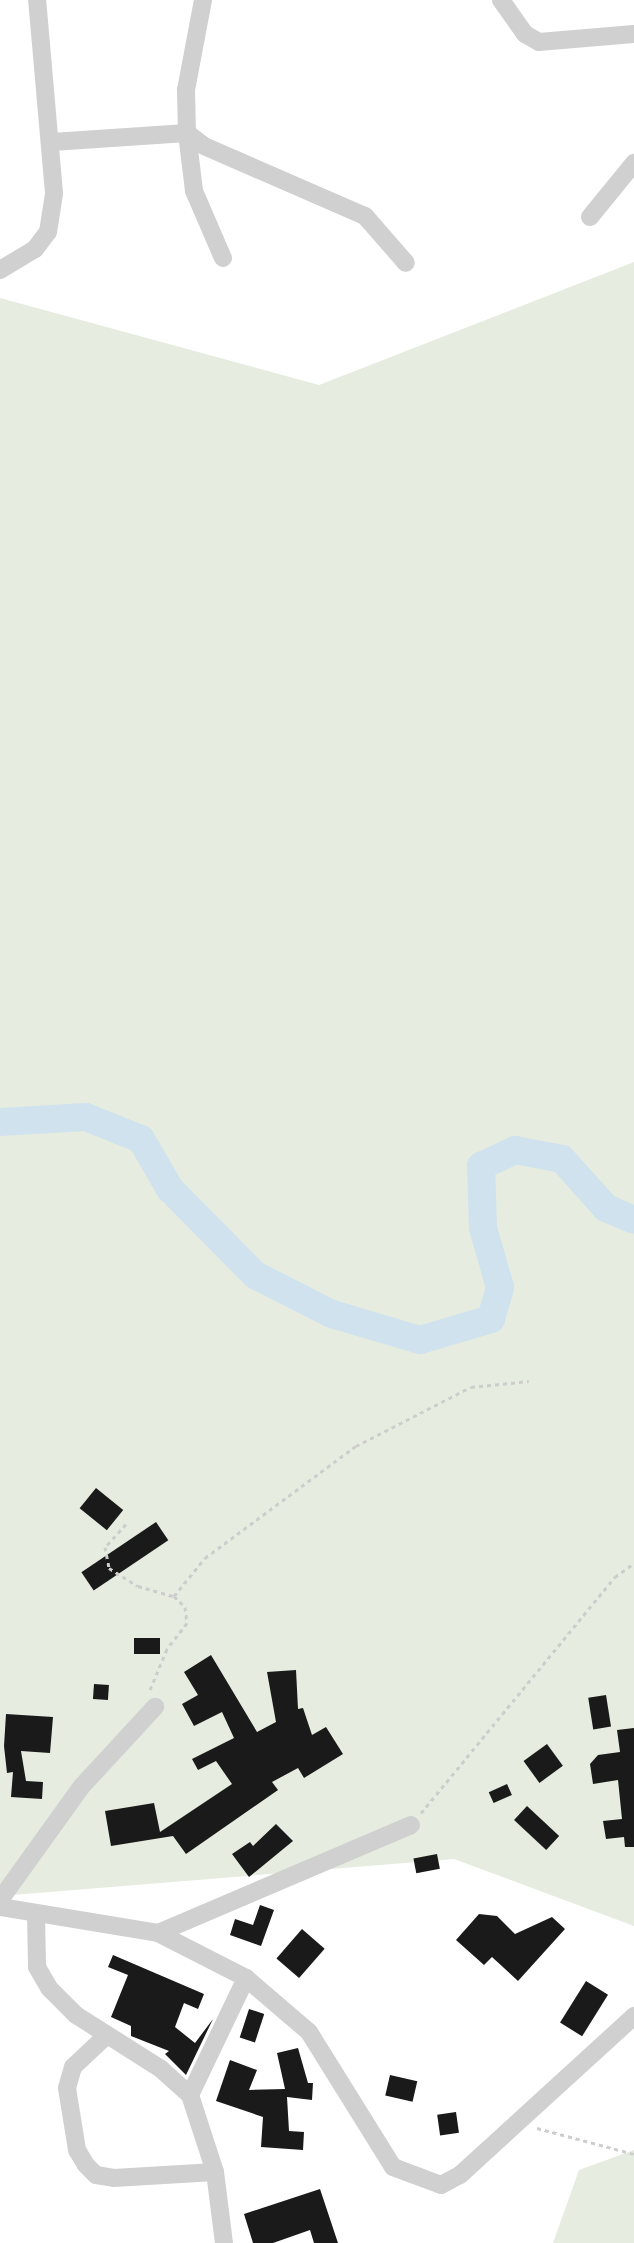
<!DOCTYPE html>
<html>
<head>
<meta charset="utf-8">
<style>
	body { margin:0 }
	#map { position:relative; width:634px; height:2243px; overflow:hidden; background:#fff; font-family:"Sofia Sans Condensed",sans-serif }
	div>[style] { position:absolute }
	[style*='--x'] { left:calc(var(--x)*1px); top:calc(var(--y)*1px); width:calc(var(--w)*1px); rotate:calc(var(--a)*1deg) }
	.green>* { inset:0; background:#e6ecdf }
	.river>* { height:28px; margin:-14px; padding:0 14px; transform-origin:14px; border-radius:14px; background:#cfe2ee }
	.building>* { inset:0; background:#1a1a1a; transform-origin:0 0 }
	.path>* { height:3px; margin-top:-1.5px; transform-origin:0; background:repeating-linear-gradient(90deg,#cdcdcd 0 4px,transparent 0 8px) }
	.minor>* { height:18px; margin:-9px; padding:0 9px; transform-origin:9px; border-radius:9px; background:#d0d0d0 }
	span { translate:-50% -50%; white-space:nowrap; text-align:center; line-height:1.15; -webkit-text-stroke:8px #fff; paint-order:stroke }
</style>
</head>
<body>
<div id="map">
	<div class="green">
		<i style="clip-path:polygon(634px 262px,634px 1926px,454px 1859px,0 1896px,0 298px,319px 385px)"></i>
		<i style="clip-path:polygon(634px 2150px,634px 2243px,553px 2243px,579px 2170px)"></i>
	</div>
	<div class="river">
		<i style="--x:0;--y:1122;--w:86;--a:-3.3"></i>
		<i style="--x:86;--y:1117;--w:59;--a:21.8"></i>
		<i style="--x:141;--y:1139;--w:58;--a:59.9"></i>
		<i style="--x:170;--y:1189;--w:121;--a:45.3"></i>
		<i style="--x:255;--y:1275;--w:86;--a:26.9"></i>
		<i style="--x:332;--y:1314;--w:92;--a:16.5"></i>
		<i style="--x:420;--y:1340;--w:74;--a:-16.5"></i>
		<i style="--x:491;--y:1319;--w:33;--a:-74"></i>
		<i style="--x:500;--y:1287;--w:61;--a:-106.1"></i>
		<i style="--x:483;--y:1228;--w:62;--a:-91.8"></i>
		<i style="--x:481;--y:1166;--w:38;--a:-25"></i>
		<i style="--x:515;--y:1150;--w:48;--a:10.8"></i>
		<i style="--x:562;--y:1159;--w:66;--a:48.1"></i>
		<i style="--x:606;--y:1208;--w:30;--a:23"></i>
	</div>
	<div class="building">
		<i style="left:96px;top:1488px;width:35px;height:26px;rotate:39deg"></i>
		<i style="left:156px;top:1522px;width:22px;height:90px;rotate:56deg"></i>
		<i style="left:134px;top:1638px;width:26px;height:16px"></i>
		<i style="clip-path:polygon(211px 1655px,257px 1732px,276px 1722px,267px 1672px,296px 1670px,298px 1709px,303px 1708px,312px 1735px,326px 1727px,343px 1754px,304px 1778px,298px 1768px,272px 1782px,278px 1790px,186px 1854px,173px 1836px,111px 1846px,105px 1811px,154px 1803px,160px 1832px,232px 1784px,216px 1761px,198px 1770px,192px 1759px,234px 1738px,222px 1712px,194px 1726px,182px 1704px,198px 1695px,184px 1672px)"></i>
		<i style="left:94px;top:1684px;width:15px;height:15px;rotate:4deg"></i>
		<i style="left:606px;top:1695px;width:32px;height:18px;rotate:81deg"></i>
		<i style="clip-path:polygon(6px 1714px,53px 1717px,50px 1753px,21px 1751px,26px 1781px,43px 1782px,42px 1799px,11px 1797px,13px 1772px,7px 1773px,4px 1746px)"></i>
		<i style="clip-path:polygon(634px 1728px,634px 1847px,625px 1847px,624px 1837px,606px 1839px,603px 1821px,622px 1819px,618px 1780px,593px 1784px,590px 1764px,598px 1755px,620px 1752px,617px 1730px)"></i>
		<i style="left:547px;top:1744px;width:27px;height:29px;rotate:54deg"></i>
		<i style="left:507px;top:1784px;width:12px;height:20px;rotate:66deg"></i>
		<i style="left:527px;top:1806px;width:44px;height:19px;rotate:43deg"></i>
		<i style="clip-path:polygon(276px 1824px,293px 1841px,249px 1877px,232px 1854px,250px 1842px,253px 1846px)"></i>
		<i style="left:437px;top:1854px;width:15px;height:24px;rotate:79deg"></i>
		<i style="clip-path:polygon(260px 1905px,274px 1910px,261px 1946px,230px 1935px,235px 1919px,253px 1925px)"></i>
		<i style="clip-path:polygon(479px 1914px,497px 1916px,515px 1934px,552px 1917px,565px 1929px,518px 1981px,492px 1957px,484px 1965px,456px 1940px)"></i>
		<i style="left:302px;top:1929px;width:30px;height:39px;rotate:41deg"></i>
		<i style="clip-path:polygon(113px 1955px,204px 1994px,198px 2009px,184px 2003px,175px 2027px,195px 2043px,213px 2019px,186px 2075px,165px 2054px,169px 2051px,131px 2036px,131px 2026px,111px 2017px,128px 1975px,108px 1967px)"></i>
		<i style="left:586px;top:1981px;width:26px;height:49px;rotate:32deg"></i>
		<i style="left:249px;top:2009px;width:16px;height:30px;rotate:18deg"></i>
		<i style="clip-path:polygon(298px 2048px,308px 2083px,313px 2083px,312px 2100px,287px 2097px,289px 2131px,304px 2132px,303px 2150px,261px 2147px,263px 2117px,216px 2101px,230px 2060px,257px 2070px,249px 2090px,285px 2089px,277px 2053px)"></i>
		<i style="left:390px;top:2075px;width:28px;height:21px;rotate:13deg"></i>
		<i style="left:456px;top:2112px;width:21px;height:19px;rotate:82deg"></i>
		<i style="clip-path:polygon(320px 2189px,338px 2243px,314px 2243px,310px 2230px,273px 2243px,253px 2243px,244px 2214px)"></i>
	</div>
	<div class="path">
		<i style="--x:126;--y:1524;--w:31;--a:132"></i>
		<i style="--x:105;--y:1547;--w:21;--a:79"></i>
		<i style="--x:109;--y:1568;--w:34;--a:32"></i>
		<i style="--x:138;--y:1586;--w:37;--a:16"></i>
		<i style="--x:174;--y:1596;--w:16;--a:45"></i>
		<i style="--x:185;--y:1607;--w:16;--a:83"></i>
		<i style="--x:187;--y:1623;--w:33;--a:128"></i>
		<i style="--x:167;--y:1649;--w:47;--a:112.7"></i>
		<i style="--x:174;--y:1596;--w:49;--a:-50.8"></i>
		<i style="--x:205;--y:1558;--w:188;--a:-36.6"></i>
		<i style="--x:356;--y:1446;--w:129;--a:-27.2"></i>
		<i style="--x:471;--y:1387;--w:58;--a:-5.9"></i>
		<i style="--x:421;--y:1813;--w:306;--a:-50.6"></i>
		<i style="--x:615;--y:1577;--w:24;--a:-36"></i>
		<i style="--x:537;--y:2128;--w:100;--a:15"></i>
	</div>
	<div class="minor">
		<i style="--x:203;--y:0;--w:92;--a:100.7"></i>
		<i style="--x:186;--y:90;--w:43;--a:88.7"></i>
		<i style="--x:187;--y:133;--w:58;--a:83.1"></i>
		<i style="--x:194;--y:191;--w:73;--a:66.6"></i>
		<i style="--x:501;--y:0;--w:42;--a:54.8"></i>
		<i style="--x:525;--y:34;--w:16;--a:30"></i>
		<i style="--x:539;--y:42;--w:95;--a:-4.8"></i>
		<i style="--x:52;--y:142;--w:135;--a:-3.8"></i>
		<i style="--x:187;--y:133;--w:21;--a:37"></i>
		<i style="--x:204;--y:146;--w:176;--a:23.5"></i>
		<i style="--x:365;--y:216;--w:62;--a:48.9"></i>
		<i style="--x:590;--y:217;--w:70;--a:-50.8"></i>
		<i style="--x:0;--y:270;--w:41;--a:-31"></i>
		<i style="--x:35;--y:249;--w:21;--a:-53"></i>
		<i style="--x:48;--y:232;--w:39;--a:-81"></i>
		<i style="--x:54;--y:193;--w:194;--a:-95"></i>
		<i style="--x:0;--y:1900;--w:140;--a:-54.3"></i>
		<i style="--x:82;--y:1786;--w:108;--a:-47.3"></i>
		<i style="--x:0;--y:1907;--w:160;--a:9.3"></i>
		<i style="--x:158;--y:1933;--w:99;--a:27.1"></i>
		<i style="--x:246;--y:1978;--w:83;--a:40.6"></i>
		<i style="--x:309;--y:2032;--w:159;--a:58.1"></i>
		<i style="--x:393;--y:2167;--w:51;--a:20.6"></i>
		<i style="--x:441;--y:2185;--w:21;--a:-28"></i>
		<i style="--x:460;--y:2175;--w:236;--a:-42.4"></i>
		<i style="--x:36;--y:1913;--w:54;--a:88.9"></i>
		<i style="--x:37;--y:1967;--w:24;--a:60"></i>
		<i style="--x:49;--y:1988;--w:38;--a:45"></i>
		<i style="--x:76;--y:2015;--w:101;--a:32.4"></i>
		<i style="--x:161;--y:2069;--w:39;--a:42"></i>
		<i style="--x:190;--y:2095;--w:81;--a:72"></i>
		<i style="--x:215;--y:2172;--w:72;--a:82.8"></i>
		<i style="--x:158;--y:1933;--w:275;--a:-23.1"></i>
		<i style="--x:106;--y:2036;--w:45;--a:136.8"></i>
		<i style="--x:73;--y:2067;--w:22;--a:106"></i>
		<i style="--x:67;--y:2088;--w:63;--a:80.8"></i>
		<i style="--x:77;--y:2150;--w:17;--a:59"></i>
		<i style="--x:86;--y:2165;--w:14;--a:45"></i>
		<i style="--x:96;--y:2175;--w:18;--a:9"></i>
		<i style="--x:114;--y:2178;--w:101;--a:-3.4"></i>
		<i style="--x:190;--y:2095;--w:130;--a:-64.4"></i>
	</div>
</div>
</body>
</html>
